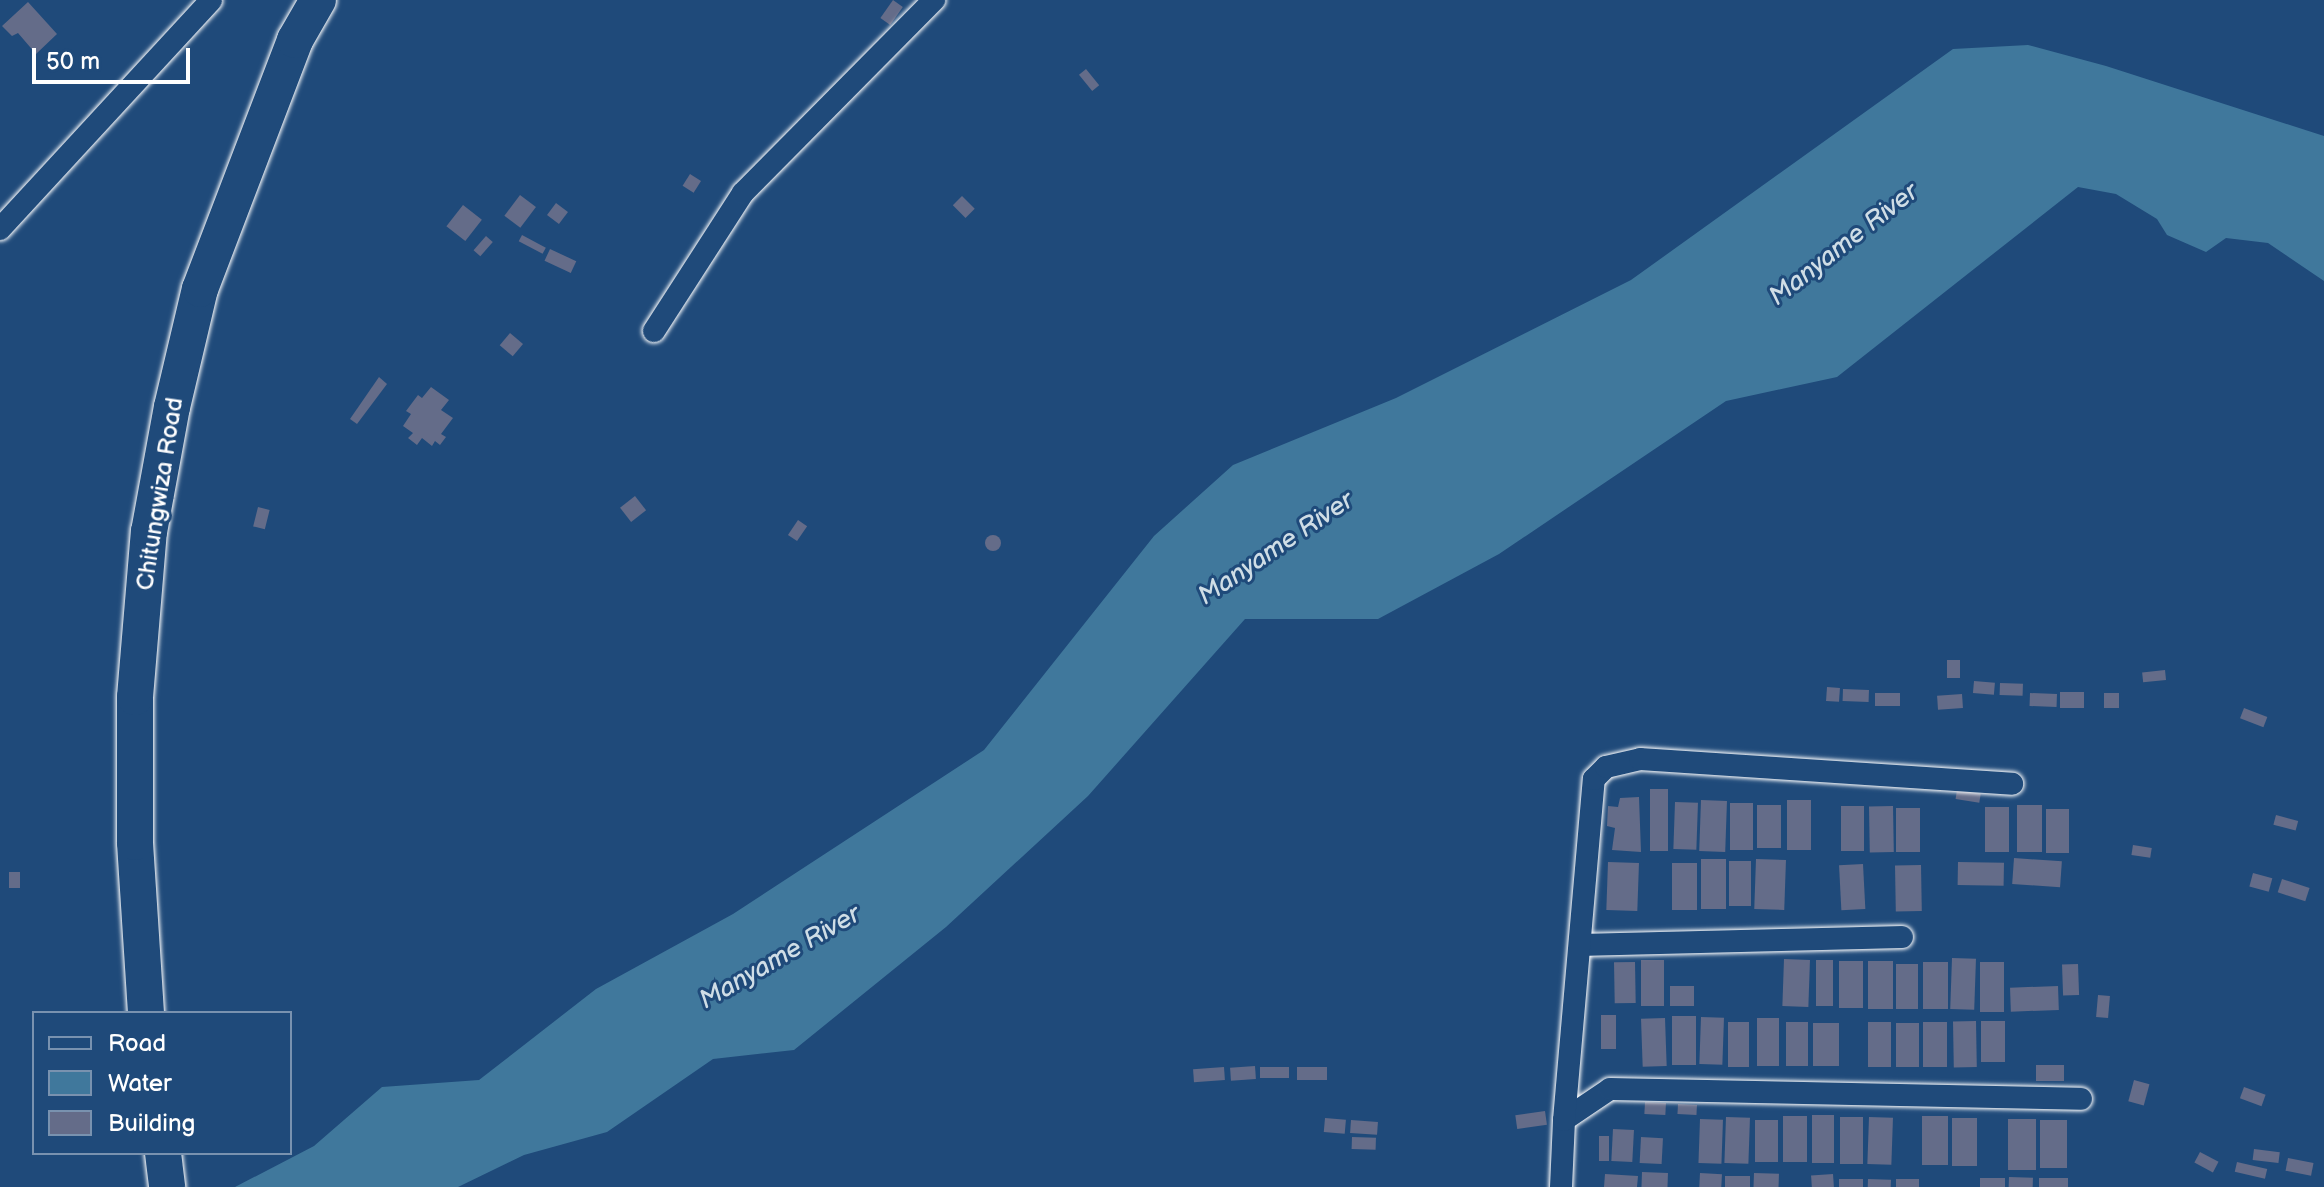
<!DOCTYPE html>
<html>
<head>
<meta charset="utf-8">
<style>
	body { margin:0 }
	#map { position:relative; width:2324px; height:1187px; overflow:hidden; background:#1f4a7a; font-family:"Balsamiq Sans",sans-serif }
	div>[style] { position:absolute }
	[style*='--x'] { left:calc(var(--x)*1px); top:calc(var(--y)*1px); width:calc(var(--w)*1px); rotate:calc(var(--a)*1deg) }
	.water>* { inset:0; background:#40789c }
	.building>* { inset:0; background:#646c89; transform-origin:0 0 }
	.round { border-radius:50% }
	.roads { filter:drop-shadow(0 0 2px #fff) drop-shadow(0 0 2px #fff) }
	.street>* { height:22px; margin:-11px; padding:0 11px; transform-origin:11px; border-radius:11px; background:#1f4a7a }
	.primary>* { height:36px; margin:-18px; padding:0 18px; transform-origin:18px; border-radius:18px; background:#1f4a7a }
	span { translate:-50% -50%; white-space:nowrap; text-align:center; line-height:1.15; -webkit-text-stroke:6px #1f4a7a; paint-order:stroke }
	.street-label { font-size:24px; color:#fff }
	.water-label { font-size:26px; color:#cfdde6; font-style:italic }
	.legend { position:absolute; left:32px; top:1011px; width:260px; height:144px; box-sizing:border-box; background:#1f4a7a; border:2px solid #7992af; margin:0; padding:10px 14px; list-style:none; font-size:24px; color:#fff }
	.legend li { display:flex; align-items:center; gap:16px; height:40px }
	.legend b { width:40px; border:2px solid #7992af }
	.scale { position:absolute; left:32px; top:48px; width:158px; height:36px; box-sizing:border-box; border:4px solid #fff; border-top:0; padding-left:10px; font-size:24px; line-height:28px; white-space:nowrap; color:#fff; -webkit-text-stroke:6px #1f4a7a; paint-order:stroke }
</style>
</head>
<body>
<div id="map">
	<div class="water">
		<i style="clip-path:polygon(2028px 45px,2106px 66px,2324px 136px,2324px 281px,2268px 243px,2226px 238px,2206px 252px,2167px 235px,2157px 219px,2116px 194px,2078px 187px,1837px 377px,1726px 401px,1499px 554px,1378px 619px,1245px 619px,1088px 796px,946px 927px,794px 1050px,713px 1059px,607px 1132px,524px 1155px,458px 1187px,235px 1187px,314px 1146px,382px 1087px,479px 1080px,596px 989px,733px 914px,984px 750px,1154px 536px,1233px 465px,1396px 398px,1631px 280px,1953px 49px)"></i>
	</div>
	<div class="building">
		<i style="left:893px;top:0;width:12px;height:22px;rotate:35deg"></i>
		<i style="clip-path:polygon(28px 2px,57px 34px,36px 54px,18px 33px,12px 36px,2px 26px)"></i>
		<i style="left:1086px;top:69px;width:21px;height:9px;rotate:51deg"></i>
		<i style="left:690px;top:174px;width:13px;height:14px;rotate:32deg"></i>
		<i style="left:520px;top:195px;width:20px;height:26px;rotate:37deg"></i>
		<i style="left:962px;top:196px;width:18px;height:13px;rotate:45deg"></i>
		<i style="left:556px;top:203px;width:15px;height:15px;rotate:37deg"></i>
		<i style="left:463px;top:205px;width:24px;height:27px;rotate:38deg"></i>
		<i style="left:522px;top:235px;width:27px;height:7px;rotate:28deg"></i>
		<i style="left:486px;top:236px;width:9px;height:19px;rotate:41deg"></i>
		<i style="left:550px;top:249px;width:29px;height:13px;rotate:25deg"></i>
		<i style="left:510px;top:333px;width:17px;height:16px;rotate:40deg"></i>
		<i style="clip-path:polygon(379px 377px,387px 384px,357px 424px,350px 419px)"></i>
		<i style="clip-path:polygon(431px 387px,449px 400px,441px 410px,453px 418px,441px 434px,446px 437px,440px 445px,435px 441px,432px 446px,422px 438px,417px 445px,408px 438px,413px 433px,403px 426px,411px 414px,406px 411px,418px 395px,422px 398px)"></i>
		<i style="left:635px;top:496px;width:18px;height:19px;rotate:52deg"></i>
		<i style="left:258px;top:507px;width:12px;height:20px;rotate:14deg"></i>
		<i style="left:798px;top:520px;width:11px;height:18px;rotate:34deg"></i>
		<i class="round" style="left:985px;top:535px;width:16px;height:16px"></i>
		<i style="left:1947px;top:660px;width:13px;height:18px"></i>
		<i style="left:2165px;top:670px;width:10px;height:23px;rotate:84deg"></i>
		<i style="left:1974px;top:681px;width:21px;height:12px;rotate:5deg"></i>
		<i style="left:2000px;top:683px;width:23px;height:12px;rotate:2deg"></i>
		<i style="left:1827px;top:687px;width:13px;height:14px;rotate:4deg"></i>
		<i style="left:1843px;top:689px;width:26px;height:12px;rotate:2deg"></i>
		<i style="left:2084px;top:692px;width:16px;height:24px;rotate:90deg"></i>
		<i style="left:1875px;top:693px;width:25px;height:13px"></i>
		<i style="left:2030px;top:693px;width:27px;height:13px;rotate:2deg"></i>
		<i style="left:2119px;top:693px;width:15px;height:15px;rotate:90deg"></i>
		<i style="left:1962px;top:694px;width:14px;height:25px;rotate:86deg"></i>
		<i style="left:2244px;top:708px;width:25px;height:11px;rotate:21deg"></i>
		<i style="left:1668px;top:789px;width:62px;height:18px;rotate:90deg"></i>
		<i style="left:1957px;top:790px;width:24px;height:9px;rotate:9deg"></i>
		<i style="clip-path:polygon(1639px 797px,1641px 852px,1612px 850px,1615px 828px,1607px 826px,1608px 806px,1618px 807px,1620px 798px)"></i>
		<i style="left:1701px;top:800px;width:26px;height:51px;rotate:2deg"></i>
		<i style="left:1787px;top:800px;width:24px;height:50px"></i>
		<i style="left:1675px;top:802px;width:23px;height:47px;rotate:2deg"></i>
		<i style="left:1730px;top:803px;width:23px;height:47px"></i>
		<i style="left:1757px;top:805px;width:24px;height:43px"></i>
		<i style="left:2017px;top:805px;width:25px;height:47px"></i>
		<i style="left:1841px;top:806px;width:23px;height:45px"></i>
		<i style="left:1893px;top:806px;width:46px;height:24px;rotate:89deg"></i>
		<i style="left:1985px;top:807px;width:24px;height:45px"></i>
		<i style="left:1896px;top:808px;width:24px;height:44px"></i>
		<i style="left:2046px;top:809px;width:23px;height:44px"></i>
		<i style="left:2276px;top:815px;width:23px;height:10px;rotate:15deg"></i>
		<i style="left:2133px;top:845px;width:19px;height:10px;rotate:9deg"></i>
		<i style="left:2014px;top:858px;width:48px;height:26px;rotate:4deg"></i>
		<i style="left:1701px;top:859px;width:25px;height:50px"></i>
		<i style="left:1756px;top:859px;width:30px;height:50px;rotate:2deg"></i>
		<i style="left:1729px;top:861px;width:22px;height:45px"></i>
		<i style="left:1608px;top:862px;width:31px;height:48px;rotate:2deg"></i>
		<i style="left:1958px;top:862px;width:46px;height:23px;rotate:1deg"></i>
		<i style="left:1672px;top:863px;width:25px;height:47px"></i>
		<i style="left:1863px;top:864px;width:45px;height:24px;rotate:87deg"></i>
		<i style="left:1921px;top:865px;width:46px;height:26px;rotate:89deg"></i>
		<i style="left:9px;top:872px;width:11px;height:16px"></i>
		<i style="left:2253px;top:873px;width:20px;height:14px;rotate:15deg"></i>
		<i style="left:2282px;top:879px;width:29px;height:14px;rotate:18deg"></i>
		<i style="left:1952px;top:958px;width:24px;height:51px;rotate:2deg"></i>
		<i style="left:1784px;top:959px;width:26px;height:47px;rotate:2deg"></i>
		<i style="left:1641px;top:960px;width:23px;height:46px"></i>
		<i style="left:1816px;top:960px;width:17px;height:46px"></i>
		<i style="left:1839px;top:961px;width:24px;height:47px"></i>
		<i style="left:1868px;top:961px;width:25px;height:48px"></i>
		<i style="left:1635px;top:962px;width:41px;height:21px;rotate:89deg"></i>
		<i style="left:1923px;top:962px;width:25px;height:47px"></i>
		<i style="left:1980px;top:962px;width:24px;height:50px"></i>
		<i style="left:1896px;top:964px;width:22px;height:45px"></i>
		<i style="left:2078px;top:964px;width:31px;height:16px;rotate:88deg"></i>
		<i style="left:1670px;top:986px;width:24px;height:20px"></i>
		<i style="left:2058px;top:986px;width:24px;height:48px;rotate:88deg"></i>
		<i style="left:2098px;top:995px;width:12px;height:22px;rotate:5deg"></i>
		<i style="left:1601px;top:1015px;width:15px;height:34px"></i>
		<i style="left:1672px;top:1016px;width:24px;height:49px"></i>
		<i style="left:1701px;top:1017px;width:23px;height:47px;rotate:2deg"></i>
		<i style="left:1665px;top:1018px;width:48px;height:24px;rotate:88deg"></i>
		<i style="left:1757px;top:1018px;width:22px;height:48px"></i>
		<i style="left:1976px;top:1021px;width:46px;height:23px;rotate:89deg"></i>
		<i style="left:1981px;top:1021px;width:24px;height:41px"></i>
		<i style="left:1728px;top:1022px;width:21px;height:45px"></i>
		<i style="left:1786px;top:1022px;width:22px;height:44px"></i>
		<i style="left:1868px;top:1022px;width:23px;height:45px"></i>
		<i style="left:1923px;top:1022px;width:24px;height:45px"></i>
		<i style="left:1813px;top:1023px;width:26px;height:43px"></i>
		<i style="left:1896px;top:1023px;width:23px;height:44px"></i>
		<i style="left:2036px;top:1065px;width:28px;height:16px"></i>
		<i style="left:1255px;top:1066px;width:13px;height:25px;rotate:86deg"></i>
		<i style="left:1224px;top:1067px;width:13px;height:31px;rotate:86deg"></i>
		<i style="left:1260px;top:1067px;width:29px;height:11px"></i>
		<i style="left:1297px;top:1067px;width:30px;height:13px"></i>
		<i style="left:2134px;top:1080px;width:16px;height:22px;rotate:15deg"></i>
		<i style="left:2244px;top:1087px;width:23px;height:12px;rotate:20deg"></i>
		<i style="left:1645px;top:1102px;width:21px;height:12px;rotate:3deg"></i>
		<i style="left:1678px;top:1104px;width:19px;height:10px;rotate:3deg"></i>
		<i style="left:1545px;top:1111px;width:14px;height:30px;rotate:82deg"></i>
		<i style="left:1812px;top:1115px;width:22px;height:48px"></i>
		<i style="left:1783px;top:1116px;width:24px;height:46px"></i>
		<i style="left:1922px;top:1116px;width:26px;height:49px"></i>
		<i style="left:1726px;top:1117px;width:24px;height:46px;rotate:2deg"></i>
		<i style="left:1840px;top:1117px;width:23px;height:47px"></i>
		<i style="left:1869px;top:1117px;width:24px;height:47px;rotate:2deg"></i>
		<i style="left:1325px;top:1118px;width:21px;height:14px;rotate:5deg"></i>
		<i style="left:1952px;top:1118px;width:25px;height:48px"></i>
		<i style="left:1700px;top:1119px;width:23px;height:44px;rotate:2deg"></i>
		<i style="left:2008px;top:1119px;width:28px;height:51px"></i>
		<i style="left:1351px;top:1120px;width:27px;height:13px;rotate:4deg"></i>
		<i style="left:1755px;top:1120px;width:23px;height:42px"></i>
		<i style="left:2040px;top:1120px;width:27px;height:48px"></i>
		<i style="left:1613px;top:1129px;width:21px;height:32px;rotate:3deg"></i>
		<i style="left:1599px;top:1136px;width:10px;height:25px"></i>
		<i style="left:1352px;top:1137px;width:24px;height:12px;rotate:2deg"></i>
		<i style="left:1641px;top:1137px;width:22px;height:26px;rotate:3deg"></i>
		<i style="left:2254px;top:1149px;width:26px;height:11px;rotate:7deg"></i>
		<i style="left:2200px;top:1152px;width:21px;height:12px;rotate:28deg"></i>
		<i style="left:2288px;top:1158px;width:26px;height:13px;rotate:11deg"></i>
		<i style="left:2237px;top:1162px;width:31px;height:10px;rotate:13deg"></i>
		<i style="left:1642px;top:1172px;width:26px;height:15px;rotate:2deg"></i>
		<i style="left:1700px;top:1173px;width:22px;height:14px;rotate:3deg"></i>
		<i style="left:1754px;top:1173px;width:25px;height:14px;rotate:2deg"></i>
		<i style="clip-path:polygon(1605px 1174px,1638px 1176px,1637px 1187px,1604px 1187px)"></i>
		<i style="left:1833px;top:1174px;width:13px;height:22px;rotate:86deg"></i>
		<i style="left:1725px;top:1176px;width:25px;height:11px"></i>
		<i style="left:2009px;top:1177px;width:24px;height:10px;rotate:2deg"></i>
		<i style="left:1980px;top:1178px;width:25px;height:9px"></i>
		<i style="left:2039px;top:1178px;width:29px;height:9px"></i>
		<i style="left:1863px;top:1179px;width:8px;height:24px;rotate:90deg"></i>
		<i style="left:1868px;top:1179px;width:23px;height:8px;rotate:2deg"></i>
		<i style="left:1896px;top:1179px;width:23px;height:8px"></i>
	</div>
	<div class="roads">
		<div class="street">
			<i style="--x:0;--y:229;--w:311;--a:-47.3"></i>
			<i style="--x:654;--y:331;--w:164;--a:-57.2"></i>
			<i style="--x:743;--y:193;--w:272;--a:-45.3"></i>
			<i style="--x:1580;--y:945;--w:322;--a:-1.4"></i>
			<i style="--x:1564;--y:1120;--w:55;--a:-34"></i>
			<i style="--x:1610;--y:1089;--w:471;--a:1.2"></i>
			<i style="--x:1561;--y:1187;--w:67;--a:-87.4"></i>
			<i style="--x:1564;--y:1120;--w:342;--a:-85"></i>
			<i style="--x:1594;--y:779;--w:17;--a:-45"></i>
			<i style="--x:1606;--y:767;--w:35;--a:-13"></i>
			<i style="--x:1640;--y:759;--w:373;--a:3.8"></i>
		</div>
		<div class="primary">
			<i style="--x:146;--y:1013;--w:171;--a:-93.7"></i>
			<i style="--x:135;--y:842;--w:145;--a:-90"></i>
			<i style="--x:135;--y:697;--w:166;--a:-85.2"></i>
			<i style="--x:149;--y:532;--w:127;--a:-79.6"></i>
			<i style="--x:172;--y:407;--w:121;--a:-76.7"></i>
			<i style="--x:200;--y:289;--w:267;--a:-69.1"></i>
			<i style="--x:295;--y:40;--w:46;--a:-60.1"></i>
			<i style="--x:163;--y:1153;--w:34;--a:83"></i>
		</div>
	</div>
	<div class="street-label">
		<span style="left:160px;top:494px;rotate:-81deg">Chitungwiza Road</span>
	</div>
	<div class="water-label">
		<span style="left:1844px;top:245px;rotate:-38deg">Manyame River</span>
		<span style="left:1276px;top:549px;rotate:-34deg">Manyame River</span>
		<span style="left:780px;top:958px;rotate:-30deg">Manyame River</span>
	</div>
	<ul class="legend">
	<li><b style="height:10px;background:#1f4a7a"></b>Road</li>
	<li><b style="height:22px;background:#40789c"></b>Water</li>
	<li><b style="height:22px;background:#646c89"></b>Building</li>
	</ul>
	<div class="scale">50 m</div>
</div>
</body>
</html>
